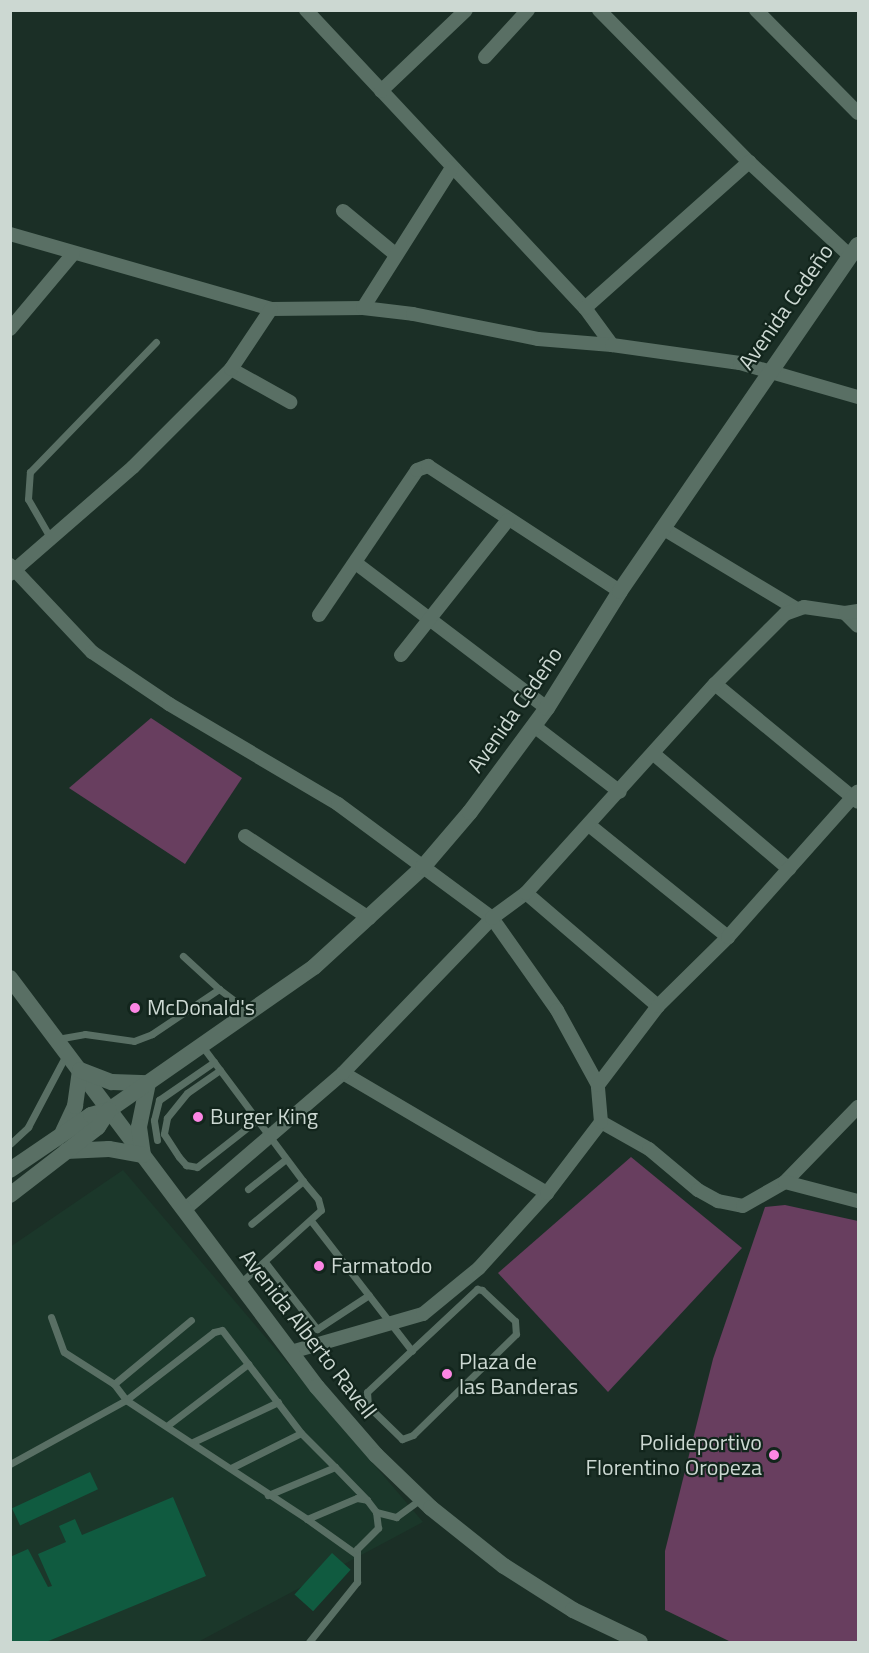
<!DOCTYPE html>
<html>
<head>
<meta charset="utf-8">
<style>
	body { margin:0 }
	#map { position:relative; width:869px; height:1653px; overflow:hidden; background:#1b2f26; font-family:"Titillium Web",sans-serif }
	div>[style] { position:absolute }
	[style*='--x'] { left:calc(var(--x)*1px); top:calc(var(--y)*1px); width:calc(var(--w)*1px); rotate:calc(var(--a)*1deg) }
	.built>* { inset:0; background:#1b372a }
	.green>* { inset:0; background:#683e5f }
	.building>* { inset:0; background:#105b40; transform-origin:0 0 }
	.service>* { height:7px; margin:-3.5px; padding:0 3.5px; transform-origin:3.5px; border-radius:3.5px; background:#596f64 }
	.minor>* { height:14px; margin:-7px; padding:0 7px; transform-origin:7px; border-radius:7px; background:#596f64 }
	.tertiary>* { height:16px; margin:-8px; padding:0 8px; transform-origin:8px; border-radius:8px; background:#596f64 }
	.dots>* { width:16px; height:16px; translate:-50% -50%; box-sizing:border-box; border:3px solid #12251c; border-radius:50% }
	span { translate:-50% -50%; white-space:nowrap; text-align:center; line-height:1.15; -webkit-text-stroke:4.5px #12251c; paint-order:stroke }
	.street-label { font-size:22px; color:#ccd8d2 }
	.poi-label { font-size:22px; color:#ccd8d2 }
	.left { translate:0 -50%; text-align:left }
	.right { translate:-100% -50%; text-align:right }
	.frame { position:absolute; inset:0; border:12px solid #ccd8d2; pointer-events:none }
</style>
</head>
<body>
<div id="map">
	<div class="built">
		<i style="clip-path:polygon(123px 1170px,423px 1522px,198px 1642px,11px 1642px,10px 1247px)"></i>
	</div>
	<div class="green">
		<i style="clip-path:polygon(151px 718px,242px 778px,185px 864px,69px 788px)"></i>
		<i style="clip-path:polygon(631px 1157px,742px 1248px,608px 1392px,498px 1273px)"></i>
		<i style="clip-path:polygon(785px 1205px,858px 1221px,858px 1642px,731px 1642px,665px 1610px,665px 1551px,713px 1359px,765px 1207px)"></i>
	</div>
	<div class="building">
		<i style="left:90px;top:1472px;width:19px;height:86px;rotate:65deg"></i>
		<i style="clip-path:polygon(173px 1497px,206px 1576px,46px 1642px,10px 1642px,10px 1557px,28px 1549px,48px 1587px,52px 1586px,38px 1554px,66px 1542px,59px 1526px,75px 1519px,82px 1535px)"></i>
		<i style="left:332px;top:1553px;width:25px;height:56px;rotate:42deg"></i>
	</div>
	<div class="service">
		<i style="--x:51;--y:539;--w:46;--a:-119.9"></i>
		<i style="--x:28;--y:499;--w:27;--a:-86"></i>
		<i style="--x:30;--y:472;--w:181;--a:-45.9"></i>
		<i style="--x:219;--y:989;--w:39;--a:37"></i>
		<i style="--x:57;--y:1039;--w:28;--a:-10"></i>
		<i style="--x:85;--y:1034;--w:49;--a:8.1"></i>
		<i style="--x:134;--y:1041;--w:19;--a:-21"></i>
		<i style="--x:152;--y:1034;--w:81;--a:-33.9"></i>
		<i style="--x:219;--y:989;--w:49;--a:-137.5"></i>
		<i style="--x:202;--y:1046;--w:169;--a:53.2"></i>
		<i style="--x:220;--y:1070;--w:40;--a:145.1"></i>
		<i style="--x:187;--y:1093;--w:32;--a:129"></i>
		<i style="--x:167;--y:1118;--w:16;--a:101"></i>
		<i style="--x:164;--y:1134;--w:27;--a:57"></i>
		<i style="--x:179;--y:1157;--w:11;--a:49"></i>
		<i style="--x:186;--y:1165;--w:11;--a:10"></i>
		<i style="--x:197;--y:1167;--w:76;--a:-38.1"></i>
		<i style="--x:157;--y:1140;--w:20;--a:-99"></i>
		<i style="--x:154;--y:1120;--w:21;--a:-76"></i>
		<i style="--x:159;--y:1100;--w:67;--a:-34.6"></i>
		<i style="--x:10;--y:1144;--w:25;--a:-43"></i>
		<i style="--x:28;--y:1127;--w:81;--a:-62.2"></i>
		<i style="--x:248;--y:1189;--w:48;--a:-38.3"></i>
		<i style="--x:312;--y:1222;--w:163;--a:52.2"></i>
		<i style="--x:265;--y:1262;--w:85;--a:52.2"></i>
		<i style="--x:317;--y:1329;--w:62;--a:-33.2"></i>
		<i style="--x:239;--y:1284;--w:110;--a:-42.1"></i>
		<i style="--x:321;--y:1210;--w:11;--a:-105"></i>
		<i style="--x:318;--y:1199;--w:23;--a:-130"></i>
		<i style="--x:303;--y:1181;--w:67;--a:140.4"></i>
		<i style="--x:477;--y:1289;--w:5;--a:11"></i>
		<i style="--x:482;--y:1290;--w:45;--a:43.2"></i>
		<i style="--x:515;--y:1321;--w:13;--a:86"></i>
		<i style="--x:516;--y:1334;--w:144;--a:135.6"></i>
		<i style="--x:413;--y:1435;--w:12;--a:160"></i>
		<i style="--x:402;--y:1439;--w:47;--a:-135.9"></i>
		<i style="--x:368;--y:1406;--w:14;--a:-94"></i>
		<i style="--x:367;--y:1392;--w:151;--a:-43.1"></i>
		<i style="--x:51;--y:1317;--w:37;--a:70"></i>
		<i style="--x:64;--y:1352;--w:59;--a:32.6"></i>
		<i style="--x:114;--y:1384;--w:20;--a:53"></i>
		<i style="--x:126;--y:1400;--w:111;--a:-37.7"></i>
		<i style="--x:214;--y:1332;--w:8;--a:-14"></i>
		<i style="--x:222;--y:1330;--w:130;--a:52.5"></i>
		<i style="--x:301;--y:1433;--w:48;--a:45"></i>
		<i style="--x:335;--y:1467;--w:73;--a:157.3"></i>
		<i style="--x:114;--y:1384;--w:100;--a:-39.7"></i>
		<i style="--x:168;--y:1425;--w:101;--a:-37.3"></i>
		<i style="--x:193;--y:1442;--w:94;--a:-25.2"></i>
		<i style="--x:10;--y:1464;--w:132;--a:-28.9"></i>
		<i style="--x:126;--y:1400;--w:217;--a:33.3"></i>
		<i style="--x:307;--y:1519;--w:54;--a:-22.8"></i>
		<i style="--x:357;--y:1498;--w:10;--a:11"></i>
		<i style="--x:367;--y:1500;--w:15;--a:53"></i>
		<i style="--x:376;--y:1512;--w:21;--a:14"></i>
		<i style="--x:396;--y:1517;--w:31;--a:-36"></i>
		<i style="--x:335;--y:1467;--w:46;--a:45.9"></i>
		<i style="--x:231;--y:1468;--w:78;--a:-26.6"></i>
		<i style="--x:307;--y:1519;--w:60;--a:35.5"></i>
		<i style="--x:309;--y:1642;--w:77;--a:-51.3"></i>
		<i style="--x:357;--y:1582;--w:33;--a:-90"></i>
		<i style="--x:357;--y:1549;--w:30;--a:-45"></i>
		<i style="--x:378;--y:1528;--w:16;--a:-97"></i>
	</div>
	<div class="minor">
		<i style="--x:306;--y:10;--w:408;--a:46.9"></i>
		<i style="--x:585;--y:308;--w:46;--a:53.9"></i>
		<i style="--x:599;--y:10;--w:214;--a:45.4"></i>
		<i style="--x:749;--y:162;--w:137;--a:42.9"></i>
		<i style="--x:756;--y:10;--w:145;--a:45.3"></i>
		<i style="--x:485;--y:57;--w:64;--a:-47.5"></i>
		<i style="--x:381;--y:91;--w:117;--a:-43.6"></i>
		<i style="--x:343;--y:211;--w:67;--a:39.6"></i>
		<i style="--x:10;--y:234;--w:272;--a:16"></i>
		<i style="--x:271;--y:309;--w:92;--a:-0.6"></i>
		<i style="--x:363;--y:308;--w:50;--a:6.8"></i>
		<i style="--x:413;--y:314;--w:127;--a:11.3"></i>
		<i style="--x:538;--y:339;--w:74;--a:4.6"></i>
		<i style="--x:612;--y:345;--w:129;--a:8"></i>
		<i style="--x:740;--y:363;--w:123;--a:16.1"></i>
		<i style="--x:363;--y:308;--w:166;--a:-57.6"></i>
		<i style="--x:585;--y:308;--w:220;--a:-41.7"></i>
		<i style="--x:10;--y:329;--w:98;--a:-50"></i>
		<i style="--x:231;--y:369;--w:68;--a:29.2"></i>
		<i style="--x:664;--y:529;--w:153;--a:31.1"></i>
		<i style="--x:357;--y:564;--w:238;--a:37.2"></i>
		<i style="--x:10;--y:565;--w:120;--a:46.7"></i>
		<i style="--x:92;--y:652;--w:93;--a:34"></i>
		<i style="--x:169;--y:704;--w:196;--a:30.6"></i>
		<i style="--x:338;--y:804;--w:192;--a:36.5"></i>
		<i style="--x:492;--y:918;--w:113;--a:54.8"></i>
		<i style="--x:557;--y:1010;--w:85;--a:61.3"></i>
		<i style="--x:10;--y:574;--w:163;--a:-41"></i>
		<i style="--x:133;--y:467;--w:139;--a:-45"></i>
		<i style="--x:231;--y:369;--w:72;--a:-56.3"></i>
		<i style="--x:845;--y:613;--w:18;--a:45"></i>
		<i style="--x:319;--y:615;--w:175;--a:-55.9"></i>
		<i style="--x:417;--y:470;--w:12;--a:-20"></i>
		<i style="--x:428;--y:466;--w:229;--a:33.1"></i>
		<i style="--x:401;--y:655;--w:172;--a:-51.6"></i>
		<i style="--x:715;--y:684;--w:185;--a:39.5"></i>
		<i style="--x:534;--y:726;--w:108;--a:37.5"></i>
		<i style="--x:655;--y:755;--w:176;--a:40.4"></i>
		<i style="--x:589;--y:825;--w:179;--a:38.9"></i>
		<i style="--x:245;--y:836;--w:149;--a:33.5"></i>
		<i style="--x:526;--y:893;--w:174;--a:40.6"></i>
		<i style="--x:343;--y:1073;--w:237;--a:30.5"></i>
		<i style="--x:601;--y:1122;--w:55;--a:29.4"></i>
		<i style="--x:649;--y:1149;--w:64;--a:39.9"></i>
		<i style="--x:698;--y:1190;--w:23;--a:29"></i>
		<i style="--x:718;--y:1201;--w:25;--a:11"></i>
		<i style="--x:743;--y:1206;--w:48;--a:-29.7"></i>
		<i style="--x:785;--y:1182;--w:105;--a:-45.8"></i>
		<i style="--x:785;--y:1182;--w:75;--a:14.6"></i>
		<i style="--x:184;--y:1210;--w:210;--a:-40.7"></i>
		<i style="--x:343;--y:1073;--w:215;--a:-46.1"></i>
		<i style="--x:492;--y:918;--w:42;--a:-36.3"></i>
		<i style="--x:526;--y:893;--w:282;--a:-47.9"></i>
		<i style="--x:715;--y:684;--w:99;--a:-45"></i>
		<i style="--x:785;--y:614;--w:20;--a:-20"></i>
		<i style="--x:804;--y:607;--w:41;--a:8.3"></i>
		<i style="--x:845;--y:613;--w:13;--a:-9"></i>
		<i style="--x:291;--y:1352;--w:137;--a:-16.1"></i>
		<i style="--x:423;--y:1314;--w:72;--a:-39.4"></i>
		<i style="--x:479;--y:1268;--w:101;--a:-47.8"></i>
		<i style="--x:547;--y:1193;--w:89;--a:-52.7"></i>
		<i style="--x:601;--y:1122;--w:37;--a:-95"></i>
		<i style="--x:598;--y:1085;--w:99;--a:-52.8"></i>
		<i style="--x:658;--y:1006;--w:98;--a:-44.6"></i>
		<i style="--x:728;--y:937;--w:195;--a:-48.3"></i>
	</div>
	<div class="tertiary">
		<i style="--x:10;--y:978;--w:511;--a:53.11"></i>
		<i style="--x:317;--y:1387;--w:90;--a:49.1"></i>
		<i style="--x:376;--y:1455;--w:76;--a:43.9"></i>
		<i style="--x:431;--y:1508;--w:93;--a:38.5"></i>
		<i style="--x:504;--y:1566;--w:82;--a:32.5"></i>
		<i style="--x:573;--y:1610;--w:74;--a:25.5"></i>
		<i style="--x:63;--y:1132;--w:29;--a:-65"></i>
		<i style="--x:75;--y:1106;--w:36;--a:-82"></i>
		<i style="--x:80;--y:1070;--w:34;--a:21"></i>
		<i style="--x:112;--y:1082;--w:36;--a:2"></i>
		<i style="--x:148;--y:1083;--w:45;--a:101.6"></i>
		<i style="--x:139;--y:1127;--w:28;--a:82"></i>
		<i style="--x:143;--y:1155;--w:35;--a:-170"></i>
		<i style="--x:109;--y:1149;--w:43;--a:177.3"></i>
		<i style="--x:10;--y:1170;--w:98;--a:-34.2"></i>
		<i style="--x:91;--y:1115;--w:19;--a:-16"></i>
		<i style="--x:109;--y:1110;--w:250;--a:-34.9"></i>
		<i style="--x:314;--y:967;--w:148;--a:-42.5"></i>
		<i style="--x:423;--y:867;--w:72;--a:-49.5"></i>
		<i style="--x:470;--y:812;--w:129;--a:-53.5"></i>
		<i style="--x:547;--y:708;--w:138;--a:-58"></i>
		<i style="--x:620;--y:591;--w:420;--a:-55.5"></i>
		<i style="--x:10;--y:1195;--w:111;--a:-37.7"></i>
		<i style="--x:98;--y:1127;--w:20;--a:-57"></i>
	</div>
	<div class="dots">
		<i style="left:135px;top:1008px;background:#fc86e4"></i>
		<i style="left:198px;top:1117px;background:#fc86e4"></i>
		<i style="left:319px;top:1266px;background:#fc86e4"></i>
		<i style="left:447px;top:1374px;background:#fc86e4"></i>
		<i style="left:774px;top:1455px;background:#fc86e4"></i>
	</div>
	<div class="street-label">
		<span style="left:786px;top:307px;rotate:-55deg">Avenida Cedeño</span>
		<span style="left:515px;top:710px;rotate:-55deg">Avenida Cedeño</span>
		<span style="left:308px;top:1334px;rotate:52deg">Avenida Alberto Ravell</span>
	</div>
	<div class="poi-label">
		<span class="left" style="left:147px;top:1008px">McDonald's</span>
		<span class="left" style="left:210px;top:1117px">Burger King</span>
		<span class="left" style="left:331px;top:1266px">Farmatodo</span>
		<span class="left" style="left:459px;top:1374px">Plaza de<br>las Banderas</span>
		<span class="right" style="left:762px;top:1455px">Polideportivo<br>Florentino Oropeza</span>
	</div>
	<div class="frame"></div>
</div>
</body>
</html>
